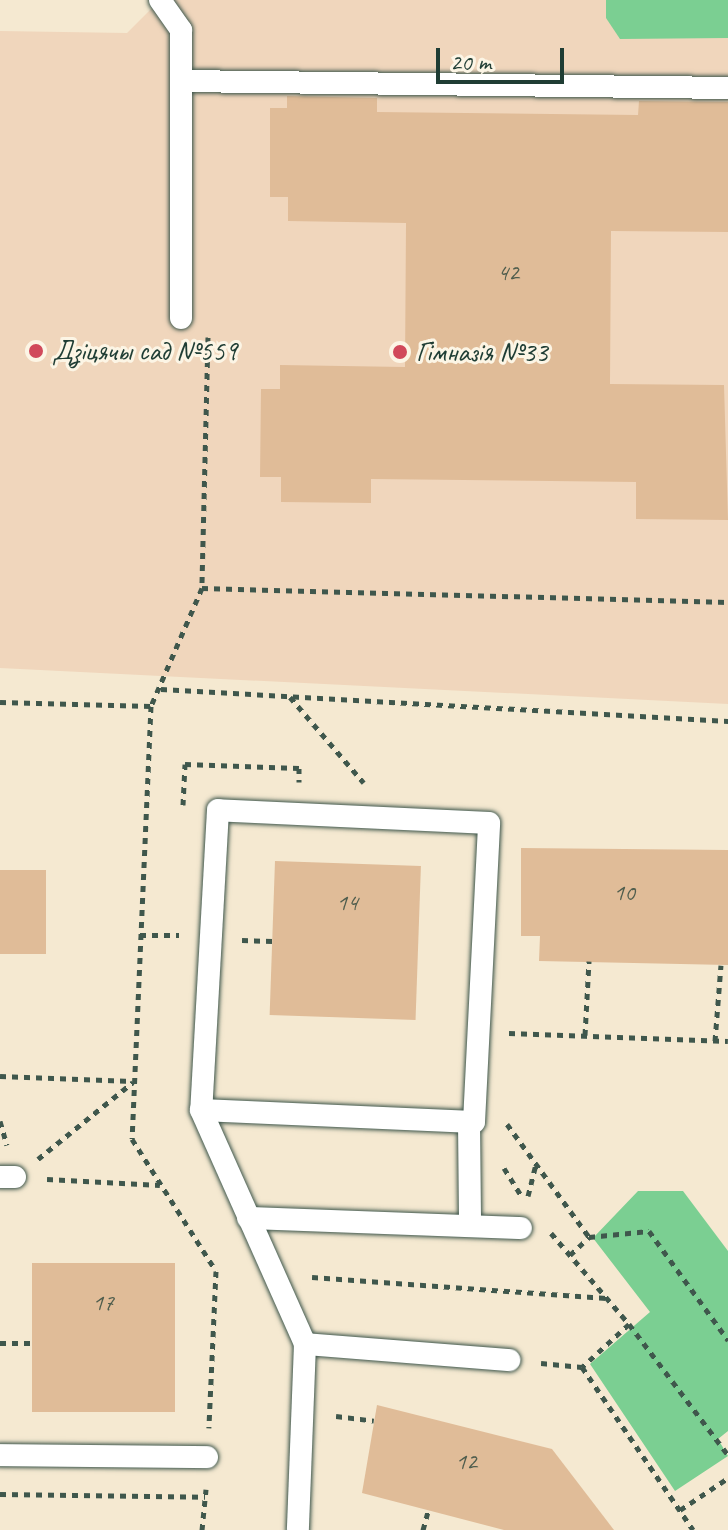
<!DOCTYPE html>
<html>
<head>
<meta charset="utf-8">
<style>
	body { margin:0 }
	#map { position:relative; width:728px; height:1530px; overflow:hidden; background:#f5e9d1; font-family:Caveat,sans-serif }
	div>[style] { position:absolute }
	[style*='--x'] { left:calc(var(--x)*1px); top:calc(var(--y)*1px); width:calc(var(--w)*1px); rotate:calc(var(--a)*1deg) }
	.built>* { inset:0; background:#f0d6bc }
	.green>* { inset:0; background:#7bcf92 }
	.building>* { inset:0; background:#e0bc98; transform-origin:0 0 }
	.path>* { height:5px; margin-top:-2.5px; transform-origin:0; background:repeating-linear-gradient(90deg,#3f574c 0 6px,transparent 0 12px) }
	.roads { filter:drop-shadow(0 0 2px #3f574c) drop-shadow(0 0 2px #3f574c) }
	.service>* { height:22px; margin:-11px; padding:0 11px; transform-origin:11px; border-radius:11px; background:#fff }
	.dots>* { width:22px; height:22px; translate:-50% -50%; box-sizing:border-box; border:4px solid #fcf5e5; border-radius:50% }
	span { translate:-50% -50%; white-space:nowrap; text-align:center; line-height:1.15; -webkit-text-stroke:6px #fcf5e5; paint-order:stroke }
	.number-label { font-size:24px; color:#4f5d4d }
	.number-label span { -webkit-text-stroke-width:0 }
	.poi-label { font-size:28px; color:#1f3d34 }
	.left { translate:0 -50%; text-align:left }
	.scale { position:absolute; left:436px; top:48px; width:128px; height:36px; box-sizing:border-box; border:4px solid #1f3d34; border-top:0; padding-left:10px; font-size:24px; line-height:28px; white-space:nowrap; color:#1f3d34; -webkit-text-stroke:6px #fcf5e5; paint-order:stroke }
</style>
</head>
<body>
<div id="map">
	<div class="built">
		<i style="clip-path:polygon(160px 0,728px 0,728px 704px,0 668px,0 31px,127px 33px)"></i>
	</div>
	<div class="green">
		<i style="clip-path:polygon(606px 0,728px 0,728px 38px,620px 39px,606px 18px)"></i>
		<i style="clip-path:polygon(638px 1191px,683px 1191px,728px 1251px,728px 1431px,718px 1439px,728px 1456px,675px 1491px,590px 1364px,650px 1312px,593px 1238px)"></i>
	</div>
	<div class="building">
		<i style="clip-path:polygon(287px 96px,377px 98px,377px 112px,638px 115px,639px 101px,728px 102px,728px 232px,611px 231px,610px 384px,724px 385px,728px 520px,636px 519px,636px 482px,371px 479px,371px 503px,281px 502px,281px 477px,260px 477px,261px 389px,280px 389px,280px 365px,405px 367px,406px 223px,288px 221px,288px 197px,270px 197px,270px 108px,287px 108px)"></i>
		<i style="clip-path:polygon(521px 848px,728px 850px,728px 965px,539px 961px,540px 936px,521px 936px)"></i>
		<i style="left:275px;top:861px;width:146px;height:154px;rotate:2deg"></i>
		<i style="left:0;top:870px;width:46px;height:84px"></i>
		<i style="left:32px;top:1263px;width:143px;height:149px"></i>
		<i style="clip-path:polygon(377px 1405px,552px 1449px,614px 1530px,504px 1530px,362px 1493px)"></i>
	</div>
	<div class="path">
		<i style="--x:208;--y:337;--w:251;--a:91.4"></i>
		<i style="--x:202;--y:588;--w:526;--a:1.52"></i>
		<i style="--x:202;--y:588;--w:129;--a:113.4"></i>
		<i style="--x:151;--y:706;--w:433;--a:92.5"></i>
		<i style="--x:132;--y:1139;--w:156;--a:57.5"></i>
		<i style="--x:216;--y:1271;--w:157;--a:92.6"></i>
		<i style="--x:161;--y:689;--w:568;--a:3.23"></i>
		<i style="--x:290;--y:697;--w:113;--a:49.3"></i>
		<i style="--x:0;--y:702;--w:151;--a:1.5"></i>
		<i style="--x:183;--y:805;--w:41;--a:-87.2"></i>
		<i style="--x:185;--y:764;--w:114;--a:2"></i>
		<i style="--x:299;--y:768;--w:14;--a:90"></i>
		<i style="--x:140;--y:935;--w:39;--a:0"></i>
		<i style="--x:242;--y:940;--w:31;--a:2"></i>
		<i style="--x:509;--y:1033;--w:219;--a:2.1"></i>
		<i style="--x:585;--y:1035;--w:74;--a:-86.9"></i>
		<i style="--x:715;--y:1041;--w:76;--a:-85.5"></i>
		<i style="--x:0;--y:1076;--w:132;--a:2.2"></i>
		<i style="--x:0;--y:1121;--w:25;--a:74"></i>
		<i style="--x:507;--y:1124;--w:140;--a:54"></i>
		<i style="--x:589;--y:1237;--w:60;--a:-5.7"></i>
		<i style="--x:649;--y:1231;--w:135;--a:54.1"></i>
		<i style="--x:38;--y:1159;--w:122;--a:-39"></i>
		<i style="--x:504;--y:1168;--w:34;--a:58"></i>
		<i style="--x:47;--y:1179;--w:113;--a:3"></i>
		<i style="--x:528;--y:1196;--w:32;--a:-76"></i>
		<i style="--x:551;--y:1233;--w:120;--a:49.4"></i>
		<i style="--x:629;--y:1324;--w:64;--a:137.5"></i>
		<i style="--x:570;--y:1255;--w:26;--a:-43"></i>
		<i style="--x:312;--y:1277;--w:295;--a:4.1"></i>
		<i style="--x:629;--y:1324;--w:164;--a:52.9"></i>
		<i style="--x:0;--y:1343;--w:32;--a:0"></i>
		<i style="--x:541;--y:1363;--w:41;--a:5.6"></i>
		<i style="--x:582;--y:1367;--w:197;--a:55.7"></i>
		<i style="--x:336;--y:1416;--w:38;--a:7"></i>
		<i style="--x:0;--y:1494;--w:205;--a:0.8"></i>
		<i style="--x:680;--y:1510;--w:58;--a:-33.7"></i>
		<i style="--x:202;--y:1530;--w:41;--a:-84.4"></i>
		<i style="--x:423;--y:1530;--w:23;--a:-75"></i>
	</div>
	<div class="roads">
		<div class="service">
			<i style="--x:160;--y:0;--w:37;--a:55"></i>
			<i style="--x:181;--y:30;--w:288;--a:90"></i>
			<i style="--x:181;--y:81;--w:547;--a:0.73"></i>
			<i style="--x:201;--y:1110;--w:273;--a:2.5"></i>
			<i style="--x:474;--y:1122;--w:299;--a:-87.1"></i>
			<i style="--x:489;--y:823;--w:271;--a:-177.3"></i>
			<i style="--x:218;--y:810;--w:300;--a:93.2"></i>
			<i style="--x:201;--y:1110;--w:256;--a:66"></i>
			<i style="--x:305;--y:1344;--w:186;--a:92.2"></i>
			<i style="--x:469;--y:1122;--w:104;--a:89.4"></i>
			<i style="--x:0;--y:1177;--w:15;--a:0"></i>
			<i style="--x:248;--y:1218;--w:273;--a:2.1"></i>
			<i style="--x:305;--y:1344;--w:205;--a:4.5"></i>
			<i style="--x:0;--y:1455;--w:207;--a:0.6"></i>
		</div>
	</div>
	<div class="dots">
		<i style="left:36px;top:351px;background:#d1495b"></i>
		<i style="left:400px;top:352px;background:#d1495b"></i>
	</div>
	<div class="number-label">
		<span style="left:508px;top:273px">42</span>
		<span style="left:624px;top:893px">10</span>
		<span style="left:347px;top:903px">14</span>
		<span style="left:103px;top:1303px">17</span>
		<span style="left:466px;top:1462px">12</span>
	</div>
	<div class="poi-label">
		<span class="left" style="left:52px;top:351px">Дзіцячы сад №559</span>
		<span class="left" style="left:416px;top:352px">Гімназія №33</span>
	</div>
	<div class="scale">20 m</div>
</div>
</body>
</html>
